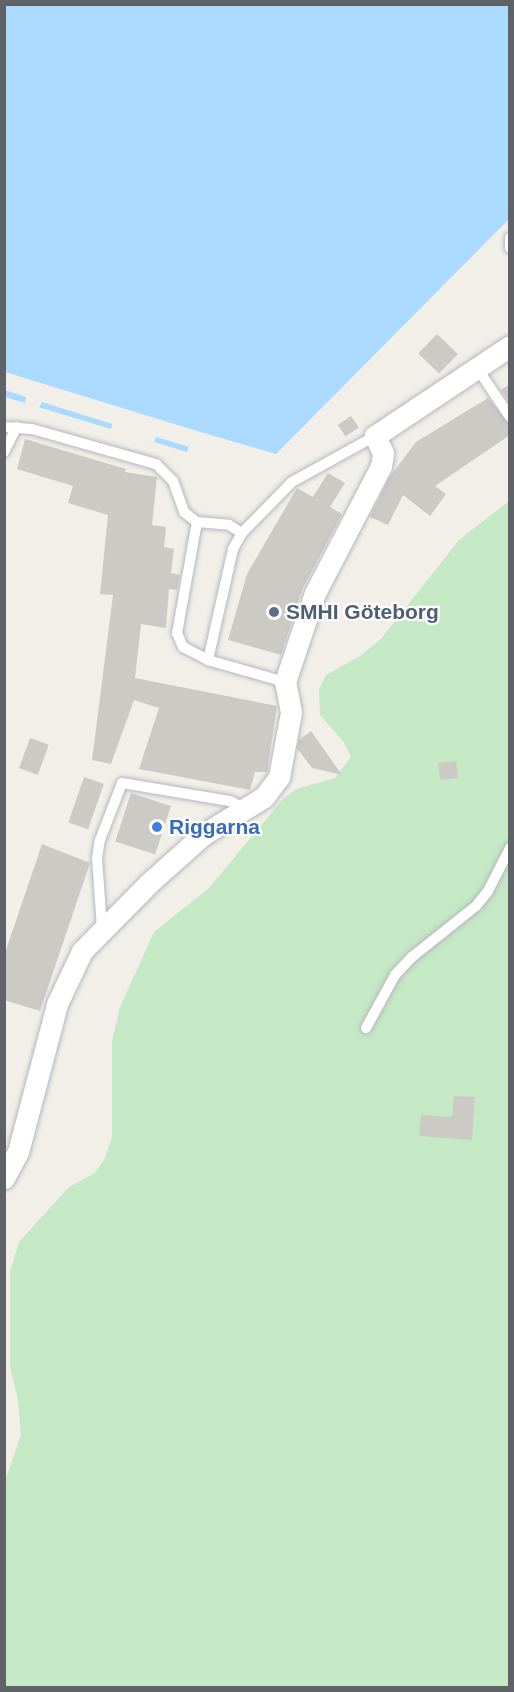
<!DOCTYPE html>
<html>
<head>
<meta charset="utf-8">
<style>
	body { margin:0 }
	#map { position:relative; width:514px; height:1692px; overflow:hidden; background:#f1efe8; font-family:Arial,sans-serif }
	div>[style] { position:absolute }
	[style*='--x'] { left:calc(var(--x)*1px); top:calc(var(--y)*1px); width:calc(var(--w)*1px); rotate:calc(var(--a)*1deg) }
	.green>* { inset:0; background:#c5e8c5 }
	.water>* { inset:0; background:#aadaff }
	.pier>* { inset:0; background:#f1efe8 }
	.building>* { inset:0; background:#cccac5; transform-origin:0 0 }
	.roads { filter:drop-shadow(0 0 2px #b5b8bc) drop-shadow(0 0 2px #b5b8bc) }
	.service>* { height:10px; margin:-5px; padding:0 5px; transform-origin:5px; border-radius:5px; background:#fff }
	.minor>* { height:21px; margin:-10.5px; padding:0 10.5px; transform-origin:10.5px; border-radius:10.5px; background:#fff }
	.dots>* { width:16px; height:16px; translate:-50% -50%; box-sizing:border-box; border:3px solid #fff; border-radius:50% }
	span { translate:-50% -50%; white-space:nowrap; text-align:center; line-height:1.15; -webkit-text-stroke:4.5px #fff; paint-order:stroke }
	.service-label { font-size:21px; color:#4e5e75; font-weight:700 }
	.left { translate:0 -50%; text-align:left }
	.shop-label { font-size:21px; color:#366cbe; font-weight:700 }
	.frame { position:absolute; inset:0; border:6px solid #5f6368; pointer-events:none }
</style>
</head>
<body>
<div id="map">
	<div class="green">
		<i style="clip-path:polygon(509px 501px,509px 1687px,5px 1687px,4px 1484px,21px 1435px,18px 1400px,10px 1367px,10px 1272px,19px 1242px,69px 1187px,95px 1173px,104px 1160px,112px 1138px,112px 1041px,120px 1007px,154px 932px,209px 888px,283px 799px,296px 789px,335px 778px,351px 757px,343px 741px,320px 715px,319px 689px,326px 675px,360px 656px,381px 639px,459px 540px)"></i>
	</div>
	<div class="water">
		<i style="clip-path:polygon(4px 5px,509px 5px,509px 219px,276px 454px,194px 430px,187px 452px,5px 397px)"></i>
	</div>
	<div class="pier">
		<i style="clip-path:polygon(5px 372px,194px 430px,189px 447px,156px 437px,154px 442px,111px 430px,112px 424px,42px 402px,39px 408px,25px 403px,26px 397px,5px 390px)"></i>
	</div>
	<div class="building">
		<i style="left:437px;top:334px;width:29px;height:27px;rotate:44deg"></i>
		<i style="clip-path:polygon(510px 384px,510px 403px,501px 390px)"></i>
		<i style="clip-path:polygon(488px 398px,510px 424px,510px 435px,435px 486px,446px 494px,430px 516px,403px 495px,388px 525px,370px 517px,389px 478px,416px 442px)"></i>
		<i style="left:351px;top:416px;width:14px;height:16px;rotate:56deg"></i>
		<i style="clip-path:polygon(25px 439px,126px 469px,125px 472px,157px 477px,152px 525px,166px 527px,164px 547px,174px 549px,171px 573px,180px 575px,177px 590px,169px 589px,166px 628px,141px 624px,135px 678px,277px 706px,267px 772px,255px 772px,250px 790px,139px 769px,159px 708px,134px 700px,111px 764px,92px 760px,113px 595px,100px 594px,108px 515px,68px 503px,73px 486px,17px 469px)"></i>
		<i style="clip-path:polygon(328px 473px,345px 483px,330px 507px,342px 514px,302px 590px,281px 655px,228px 640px,247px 574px,297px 488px,313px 497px)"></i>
		<i style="clip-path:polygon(311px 731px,342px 775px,312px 768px,297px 748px,299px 740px)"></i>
		<i style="left:30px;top:738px;width:20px;height:32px;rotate:20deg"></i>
		<i style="left:456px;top:761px;width:17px;height:18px;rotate:83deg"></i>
		<i style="left:84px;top:777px;width:21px;height:48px;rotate:19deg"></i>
		<i style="left:131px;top:793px;width:42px;height:51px;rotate:18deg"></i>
		<i style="clip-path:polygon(42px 844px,90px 863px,40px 1011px,4px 1000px,4px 956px)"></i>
		<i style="clip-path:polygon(454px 1096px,475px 1097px,472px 1140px,419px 1136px,421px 1115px,452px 1117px)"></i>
	</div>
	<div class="roads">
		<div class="service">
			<i style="--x:510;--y:238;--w:10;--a:90"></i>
			<i style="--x:477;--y:368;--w:59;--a:56"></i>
			<i style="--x:4;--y:427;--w:28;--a:4"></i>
			<i style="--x:32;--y:429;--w:129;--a:15.8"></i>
			<i style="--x:156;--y:464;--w:24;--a:45"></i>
			<i style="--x:173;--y:481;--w:33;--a:70"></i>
			<i style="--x:184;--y:512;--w:16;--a:38"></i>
			<i style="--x:197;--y:522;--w:32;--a:5"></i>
			<i style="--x:229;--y:525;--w:15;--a:32"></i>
			<i style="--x:4;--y:452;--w:28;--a:-63"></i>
			<i style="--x:197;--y:522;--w:113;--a:100.2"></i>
			<i style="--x:177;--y:633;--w:15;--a:67"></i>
			<i style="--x:183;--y:647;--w:28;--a:27"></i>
			<i style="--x:285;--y:682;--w:80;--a:-164.1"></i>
			<i style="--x:208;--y:660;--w:114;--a:-77.3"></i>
			<i style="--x:233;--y:549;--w:18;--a:-61"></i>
			<i style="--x:242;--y:533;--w:71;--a:-45.6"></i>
			<i style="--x:292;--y:482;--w:95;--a:-29"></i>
			<i style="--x:102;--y:929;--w:71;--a:-94"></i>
			<i style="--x:97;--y:858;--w:18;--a:-81"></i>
			<i style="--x:100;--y:840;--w:61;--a:-68.9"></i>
			<i style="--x:122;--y:783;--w:109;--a:9.5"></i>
			<i style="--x:230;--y:801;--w:17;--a:25"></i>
			<i style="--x:366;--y:1028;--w:60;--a:-61.3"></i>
			<i style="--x:395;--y:975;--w:25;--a:-47"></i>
			<i style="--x:412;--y:957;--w:82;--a:-38.6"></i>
			<i style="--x:476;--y:906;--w:19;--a:-51"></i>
			<i style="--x:488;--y:891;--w:48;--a:-62.9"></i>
		</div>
		<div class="minor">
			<i style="--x:4;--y:1178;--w:30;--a:-62"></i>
			<i style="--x:18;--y:1152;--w:153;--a:-75.2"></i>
			<i style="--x:57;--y:1004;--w:59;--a:-64.7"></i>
			<i style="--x:82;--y:951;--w:94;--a:-45.4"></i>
			<i style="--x:148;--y:884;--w:75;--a:-41.8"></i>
			<i style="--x:204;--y:834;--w:70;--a:-31.7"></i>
			<i style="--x:264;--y:797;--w:25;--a:-53"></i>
			<i style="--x:279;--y:777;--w:66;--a:-79.5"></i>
			<i style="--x:291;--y:712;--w:31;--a:-101"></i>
			<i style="--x:285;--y:682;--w:94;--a:-71.4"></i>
			<i style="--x:315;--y:593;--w:143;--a:-62.5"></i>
			<i style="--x:381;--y:466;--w:13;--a:-81"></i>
			<i style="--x:383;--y:453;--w:19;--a:-115"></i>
			<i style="--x:375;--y:436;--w:162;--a:-33.7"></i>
		</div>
	</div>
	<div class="dots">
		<i style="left:274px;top:612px;background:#5c6f8a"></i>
		<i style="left:157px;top:827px;background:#3f7fe0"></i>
	</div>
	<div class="service-label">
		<span class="left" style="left:286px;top:612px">SMHI Göteborg</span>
	</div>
	<div class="shop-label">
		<span class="left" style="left:169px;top:827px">Riggarna</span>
	</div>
	<div class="frame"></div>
</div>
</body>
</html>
